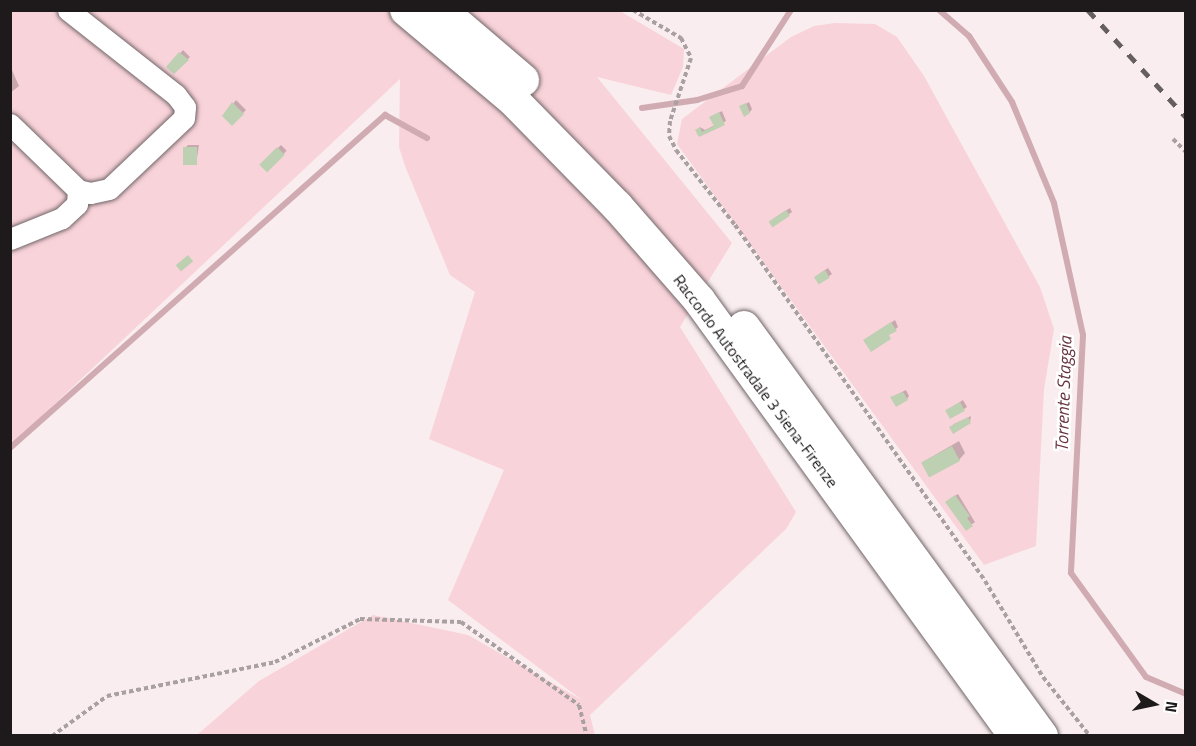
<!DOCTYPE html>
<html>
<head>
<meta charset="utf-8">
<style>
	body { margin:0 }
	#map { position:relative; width:1196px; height:746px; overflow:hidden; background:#f9edef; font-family:"Titillium Web",sans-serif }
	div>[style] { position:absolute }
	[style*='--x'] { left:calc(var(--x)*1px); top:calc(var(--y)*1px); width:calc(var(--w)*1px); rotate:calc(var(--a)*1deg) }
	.green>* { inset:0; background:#f9d3da }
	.shadow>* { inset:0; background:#0003; transform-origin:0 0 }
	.stream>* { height:6px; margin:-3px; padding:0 3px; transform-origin:3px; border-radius:3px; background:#d1abb2 }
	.building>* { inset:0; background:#bed0b2; transform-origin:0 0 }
	.path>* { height:4px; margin-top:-2px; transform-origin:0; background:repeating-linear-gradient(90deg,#a9a0a1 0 4.5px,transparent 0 7.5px) }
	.roads { filter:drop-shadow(0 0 2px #716668) drop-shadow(0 0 2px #716668) }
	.minor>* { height:21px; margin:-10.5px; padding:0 10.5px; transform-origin:10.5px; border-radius:10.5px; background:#fff }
	.highway>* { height:32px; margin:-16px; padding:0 16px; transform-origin:16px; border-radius:16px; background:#fff }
	.rail>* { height:4.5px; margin-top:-2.25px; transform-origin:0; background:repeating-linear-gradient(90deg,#655f60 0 10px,transparent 0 20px) }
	span { translate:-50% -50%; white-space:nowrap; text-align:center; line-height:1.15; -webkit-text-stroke:5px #fff; paint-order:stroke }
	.street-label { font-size:16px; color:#1e1a1b }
	.water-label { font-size:18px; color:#67333f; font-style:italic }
	.frame { position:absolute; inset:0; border:12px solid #1e1a1b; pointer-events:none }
	.north { position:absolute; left:1124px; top:674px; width:60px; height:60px; -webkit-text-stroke:4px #fff; paint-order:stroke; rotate:99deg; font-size:16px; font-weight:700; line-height:24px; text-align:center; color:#1e1a1b }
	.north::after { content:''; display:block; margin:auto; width:21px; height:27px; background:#1e1a1b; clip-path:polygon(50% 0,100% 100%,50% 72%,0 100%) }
</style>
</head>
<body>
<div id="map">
	<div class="green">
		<i style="clip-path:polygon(11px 11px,620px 11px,684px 49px,683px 67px,671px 95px,597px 77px,732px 243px,680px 327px,796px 512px,786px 529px,590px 715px,595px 735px,197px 735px,259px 681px,373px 615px,468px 635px,582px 700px,448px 600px,504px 470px,429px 439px,475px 292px,450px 275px,405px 166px,399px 147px,400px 79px,11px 445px)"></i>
		<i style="clip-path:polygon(835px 23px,875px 24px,897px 37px,924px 76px,1040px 287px,1054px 329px,1044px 389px,1036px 546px,984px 565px,677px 144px,682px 119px,791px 37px,814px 26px)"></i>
	</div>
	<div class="shadow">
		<i style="clip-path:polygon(183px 50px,190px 57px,173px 72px,168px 67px)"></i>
		<i style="clip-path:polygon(12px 70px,19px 86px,10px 93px,10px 71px)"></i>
		<i style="clip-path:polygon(236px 100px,246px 110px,232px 124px,224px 116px)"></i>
		<i style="clip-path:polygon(749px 102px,752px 109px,750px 112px,741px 107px)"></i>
		<i style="clip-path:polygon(722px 111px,726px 121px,700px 135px,700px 127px,705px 130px,715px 125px,711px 117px)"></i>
		<i style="clip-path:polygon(188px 145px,199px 145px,196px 164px,185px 148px)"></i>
		<i style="left:281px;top:145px;width:8px;height:28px;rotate:45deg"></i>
		<i style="clip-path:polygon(790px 208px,792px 212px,773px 225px,773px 219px)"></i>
		<i style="clip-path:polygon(828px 268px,832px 274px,820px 283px,819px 274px)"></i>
		<i style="clip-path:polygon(895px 320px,898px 327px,871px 350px,868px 338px)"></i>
		<i style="clip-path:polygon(906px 390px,909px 396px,907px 399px,892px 397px)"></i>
		<i style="clip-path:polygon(963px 400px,967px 407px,951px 418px,949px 409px)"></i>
		<i style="clip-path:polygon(971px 416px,970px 422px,951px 427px,954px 424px)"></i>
		<i style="clip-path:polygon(959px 441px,965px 453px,959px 460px,923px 462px)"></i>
		<i style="left:958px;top:494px;width:33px;height:10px;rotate:59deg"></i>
	</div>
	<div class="stream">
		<i style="--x:939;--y:10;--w:40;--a:41"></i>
		<i style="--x:969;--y:36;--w:79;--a:56.9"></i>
		<i style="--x:1012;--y:102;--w:109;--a:67.4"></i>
		<i style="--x:1054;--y:203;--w:135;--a:77.6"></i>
		<i style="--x:1083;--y:335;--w:238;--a:92.9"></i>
		<i style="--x:1071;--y:573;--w:128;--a:54.2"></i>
		<i style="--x:1146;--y:677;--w:43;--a:23"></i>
		<i style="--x:642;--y:108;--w:56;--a:-8.3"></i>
		<i style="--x:697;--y:100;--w:47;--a:-17.3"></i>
		<i style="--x:742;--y:86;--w:90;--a:-57.2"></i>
		<i style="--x:10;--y:448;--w:502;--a:-41.61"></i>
		<i style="--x:385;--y:115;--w:48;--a:28.7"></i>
	</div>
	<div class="building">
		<i style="clip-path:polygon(179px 52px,189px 60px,174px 74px,166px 67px)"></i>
		<i style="clip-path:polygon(232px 102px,244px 114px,232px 126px,222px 116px)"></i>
		<i style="clip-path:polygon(746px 103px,750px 113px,744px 117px,739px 106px)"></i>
		<i style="clip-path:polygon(719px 112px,725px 125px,699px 137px,695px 130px,700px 127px,702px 132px,714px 126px,709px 117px)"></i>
		<i style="left:183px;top:147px;width:14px;height:18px"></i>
		<i style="left:277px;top:147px;width:11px;height:25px;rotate:45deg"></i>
		<i style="left:786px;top:210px;width:7px;height:21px;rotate:56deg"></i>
		<i style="left:188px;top:255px;width:8px;height:16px;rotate:50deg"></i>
		<i style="left:825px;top:270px;width:9px;height:13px;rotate:58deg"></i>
		<i style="clip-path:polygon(891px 322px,897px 331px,889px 335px,891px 339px,871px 352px,863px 340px)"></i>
		<i style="clip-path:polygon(903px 392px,908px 400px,896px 407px,890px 397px)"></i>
		<i style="left:960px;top:402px;width:10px;height:17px;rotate:61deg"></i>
		<i style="clip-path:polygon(968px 417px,971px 423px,953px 434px,949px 427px)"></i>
		<i style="left:952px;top:446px;width:17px;height:35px;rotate:62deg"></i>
		<i style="clip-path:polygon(955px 495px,970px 516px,967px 518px,973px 526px,966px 531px,945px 502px)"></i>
	</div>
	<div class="path">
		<i style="--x:633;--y:10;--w:56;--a:30.3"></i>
		<i style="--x:681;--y:38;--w:22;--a:63"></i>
		<i style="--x:691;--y:58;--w:66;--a:108.4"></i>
		<i style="--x:670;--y:121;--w:15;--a:94"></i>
		<i style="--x:669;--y:136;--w:16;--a:63"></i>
		<i style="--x:676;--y:150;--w:95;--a:51.8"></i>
		<i style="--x:735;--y:225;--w:435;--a:54.9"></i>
		<i style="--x:985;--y:581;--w:112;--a:58.9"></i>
		<i style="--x:1043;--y:677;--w:75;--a:51.5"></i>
		<i style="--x:1173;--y:139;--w:18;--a:45"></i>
		<i style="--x:52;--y:736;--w:68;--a:-36"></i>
		<i style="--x:107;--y:696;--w:171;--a:-11.4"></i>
		<i style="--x:275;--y:662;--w:95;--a:-26.8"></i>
		<i style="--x:360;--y:619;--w:101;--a:1.7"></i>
		<i style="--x:461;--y:622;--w:144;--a:35.1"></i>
		<i style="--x:579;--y:705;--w:32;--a:76"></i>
	</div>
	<div class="roads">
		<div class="minor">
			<i style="--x:68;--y:10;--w:137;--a:38.2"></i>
			<i style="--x:176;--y:95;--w:15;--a:53"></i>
			<i style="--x:185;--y:107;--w:11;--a:95"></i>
			<i style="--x:184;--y:118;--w:103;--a:136.6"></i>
			<i style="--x:109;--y:189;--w:19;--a:168"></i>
			<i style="--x:90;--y:193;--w:12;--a:-166"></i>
			<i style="--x:10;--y:124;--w:95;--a:44.1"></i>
			<i style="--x:78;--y:190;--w:14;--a:94"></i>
			<i style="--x:77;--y:204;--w:21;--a:137"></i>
			<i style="--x:62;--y:218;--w:56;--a:158"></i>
		</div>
		<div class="highway">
			<i style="--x:406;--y:10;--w:141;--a:40.1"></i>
			<i style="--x:514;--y:101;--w:147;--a:45.6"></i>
			<i style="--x:617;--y:206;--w:125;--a:48.9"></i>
			<i style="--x:699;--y:300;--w:538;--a:54.07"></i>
			<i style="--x:441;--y:10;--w:108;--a:40.5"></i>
			<i style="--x:744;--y:327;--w:506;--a:53.92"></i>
		</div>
	</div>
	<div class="rail">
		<i style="--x:1088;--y:10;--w:145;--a:47.5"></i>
	</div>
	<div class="street-label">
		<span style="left:756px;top:381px;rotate:53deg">Raccordo Autostradale 3 Siena-Firenze</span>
	</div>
	<div class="water-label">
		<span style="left:1064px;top:394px;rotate:-88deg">Torrente Staggia</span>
	</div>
	<div class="frame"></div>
	<div class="north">N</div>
</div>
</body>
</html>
